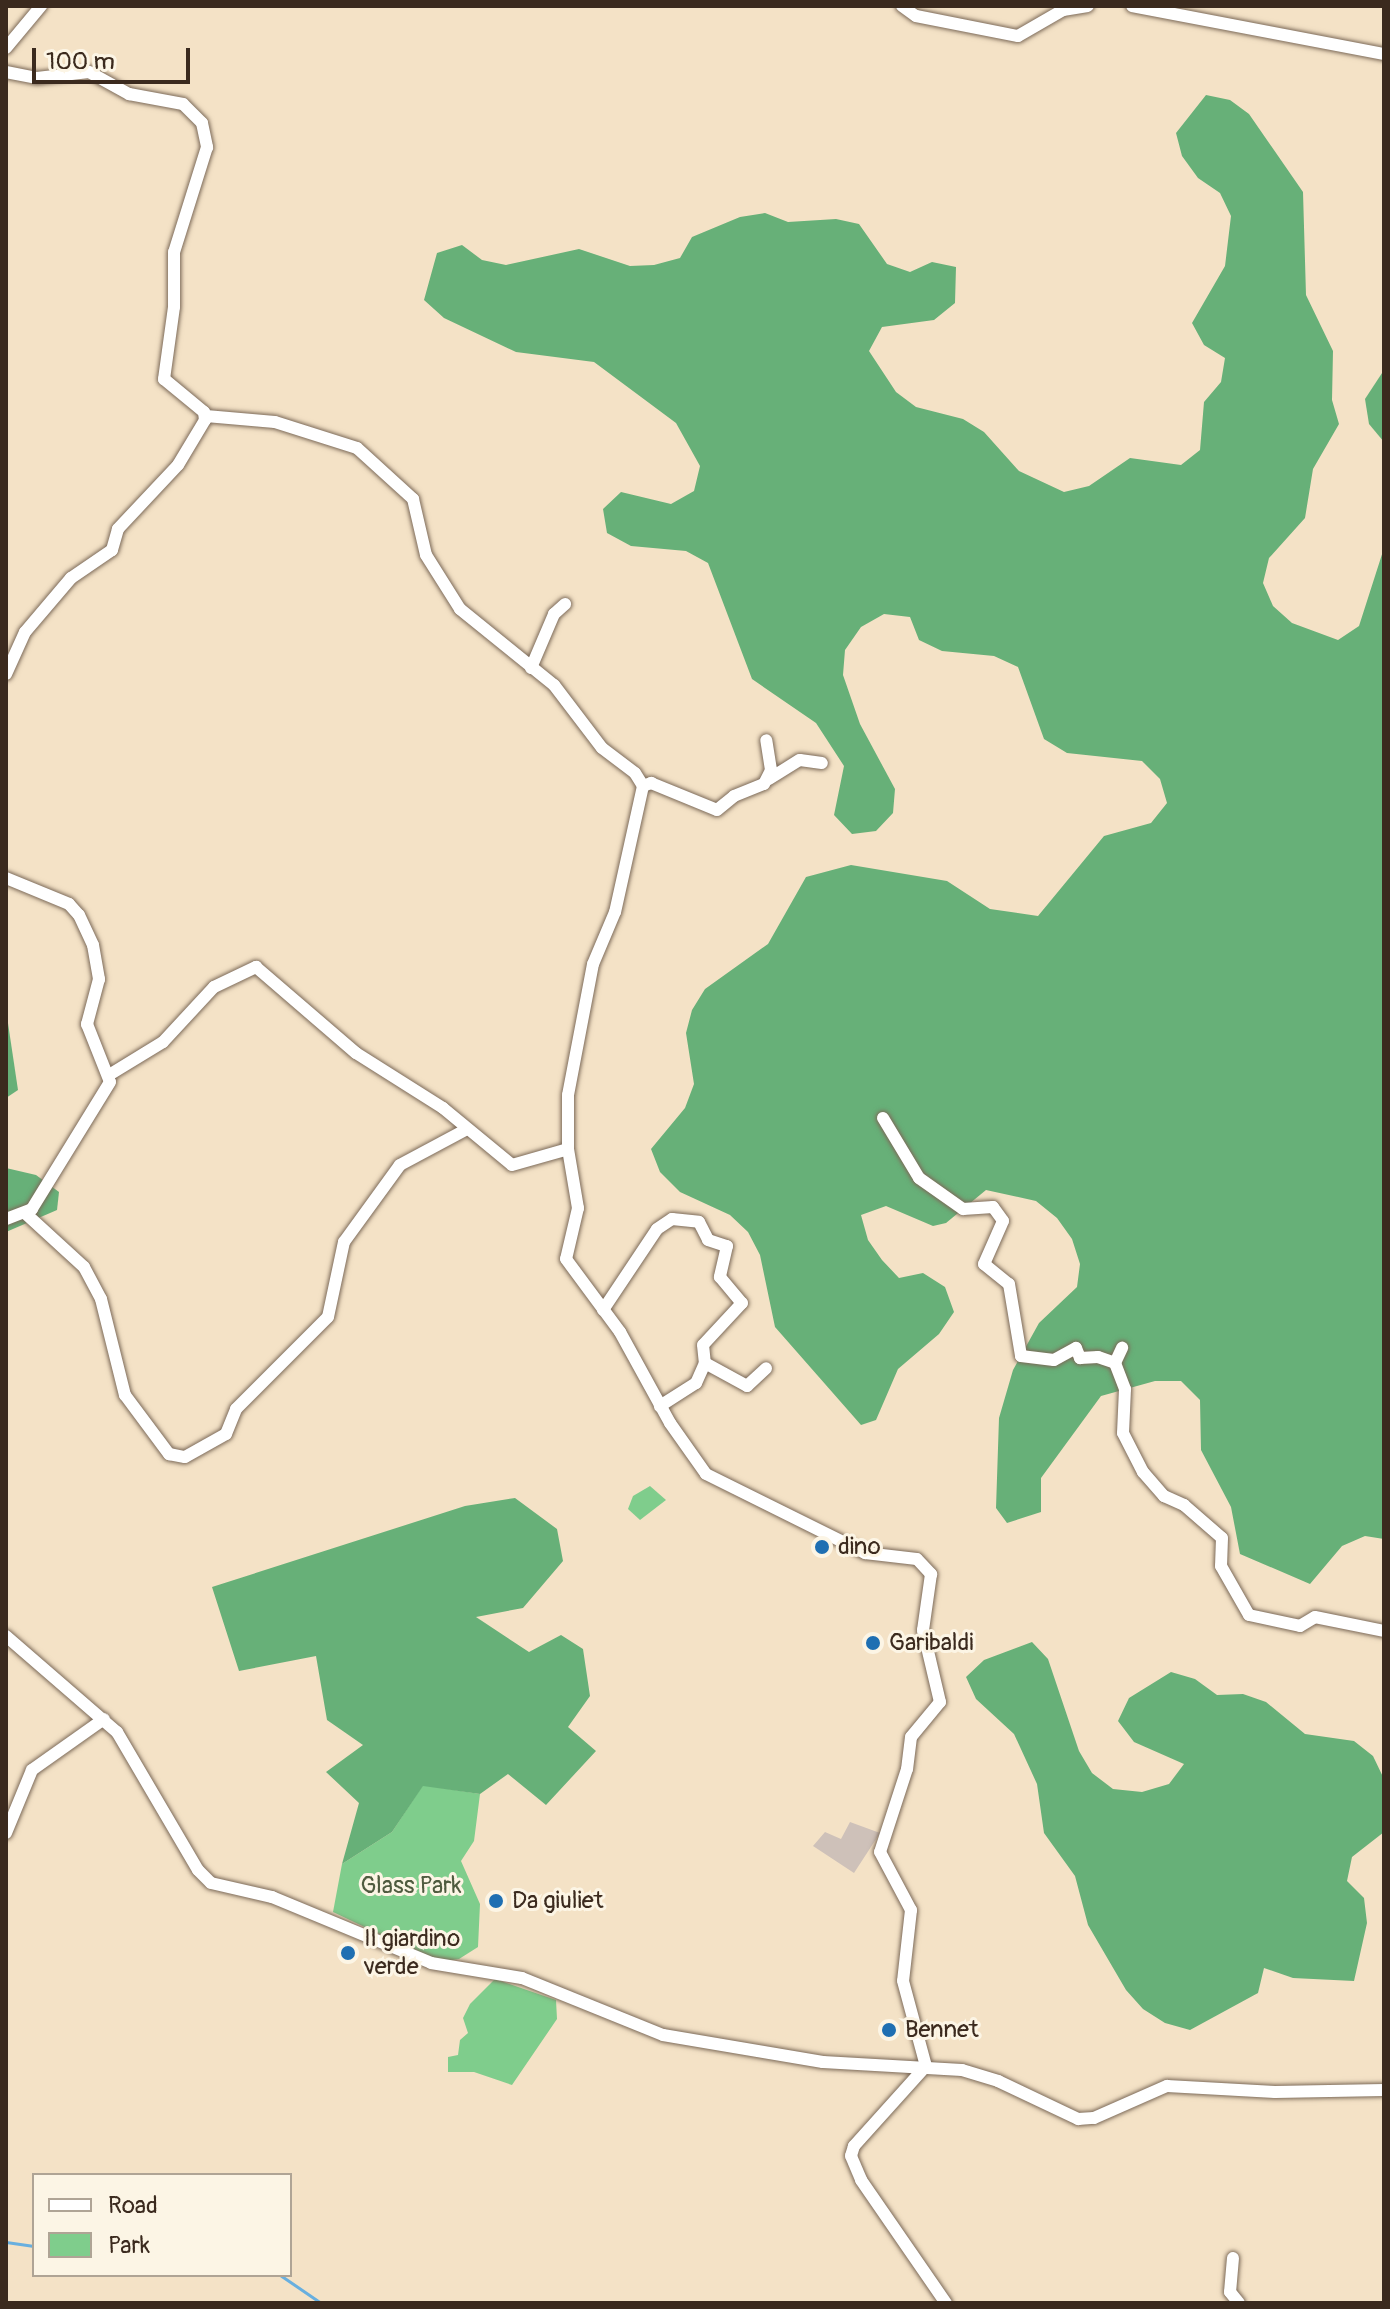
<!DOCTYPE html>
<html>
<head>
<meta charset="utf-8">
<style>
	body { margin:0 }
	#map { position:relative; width:1390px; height:2309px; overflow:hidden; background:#f4e2c6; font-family:Pangolin,sans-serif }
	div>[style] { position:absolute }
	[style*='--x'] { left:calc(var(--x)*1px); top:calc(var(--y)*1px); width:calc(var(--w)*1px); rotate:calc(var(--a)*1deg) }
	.industrial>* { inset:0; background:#cec1b9 }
	.green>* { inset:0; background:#7fcd8c }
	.forest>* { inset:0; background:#67b078 }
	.stream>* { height:3px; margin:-1.5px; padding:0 1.5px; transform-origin:1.5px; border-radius:1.5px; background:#68afdf }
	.roads { filter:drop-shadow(0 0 2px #7c6a59) drop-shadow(0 0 2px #7c6a59) }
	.street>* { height:12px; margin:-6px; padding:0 6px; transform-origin:6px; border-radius:6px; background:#fff }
	.dots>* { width:22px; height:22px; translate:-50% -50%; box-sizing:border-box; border:4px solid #fcf5e5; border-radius:50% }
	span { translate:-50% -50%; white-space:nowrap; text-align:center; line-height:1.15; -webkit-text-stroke:6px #fcf5e5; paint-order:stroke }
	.poi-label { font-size:24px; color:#3b2a1e }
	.left { translate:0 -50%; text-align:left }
	.park-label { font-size:24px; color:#4f5b3f }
	.frame { position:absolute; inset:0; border:8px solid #3b2a1e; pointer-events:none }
	.legend { position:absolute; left:32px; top:2173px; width:260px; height:104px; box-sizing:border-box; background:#fcf5e5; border:2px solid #afa495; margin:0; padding:10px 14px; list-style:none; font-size:24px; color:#3b2a1e }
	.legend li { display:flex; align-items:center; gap:16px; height:40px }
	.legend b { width:40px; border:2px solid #afa495 }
	.scale { position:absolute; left:32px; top:48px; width:158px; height:36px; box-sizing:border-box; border:4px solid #3b2a1e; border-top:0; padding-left:10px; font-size:24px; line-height:28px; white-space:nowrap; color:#3b2a1e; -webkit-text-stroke:6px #fcf5e5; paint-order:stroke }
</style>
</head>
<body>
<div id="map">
	<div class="industrial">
		<i style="clip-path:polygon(850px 1822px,880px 1833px,854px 1873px,813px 1846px,825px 1832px,841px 1839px)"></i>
	</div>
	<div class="green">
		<i style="clip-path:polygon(650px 1486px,666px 1500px,640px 1520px,628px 1509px,633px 1496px)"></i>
		<i style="clip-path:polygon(423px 1785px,480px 1794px,474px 1841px,461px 1861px,480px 1904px,478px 1947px,459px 1959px,438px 1962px,333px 1912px,342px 1864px,392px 1832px)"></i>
		<i style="clip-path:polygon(495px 1979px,556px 2000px,557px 2019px,512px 2085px,474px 2072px,448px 2072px,448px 2057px,458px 2055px,460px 2040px,468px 2033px,463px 2018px,470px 2004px)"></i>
	</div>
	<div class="forest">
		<i style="clip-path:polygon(1206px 95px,1230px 100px,1249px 114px,1303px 192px,1306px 295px,1333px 351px,1332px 400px,1339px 424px,1313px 469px,1305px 518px,1269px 558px,1263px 583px,1273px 606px,1292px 623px,1338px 640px,1359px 626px,1384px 548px,1384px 1539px,1365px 1536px,1342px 1546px,1310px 1584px,1240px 1554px,1231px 1507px,1201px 1450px,1200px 1400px,1181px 1381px,1155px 1381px,1101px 1396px,1041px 1478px,1041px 1512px,1007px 1523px,996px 1508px,999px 1418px,1013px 1370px,1039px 1323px,1077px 1287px,1080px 1264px,1072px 1239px,1057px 1218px,1036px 1201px,986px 1190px,946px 1223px,933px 1226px,886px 1206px,861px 1215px,868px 1240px,882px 1260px,899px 1278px,923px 1273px,945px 1287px,954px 1312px,939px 1334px,898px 1369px,876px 1420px,861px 1425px,775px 1327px,760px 1255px,748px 1232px,730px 1215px,680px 1192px,660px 1172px,651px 1149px,685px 1108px,694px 1084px,686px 1033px,692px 1010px,705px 989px,768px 944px,806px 877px,851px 865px,947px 881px,990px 909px,1038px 916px,1104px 836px,1151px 823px,1167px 803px,1160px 779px,1142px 761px,1067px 753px,1044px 739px,1018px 667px,994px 656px,942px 651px,919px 640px,910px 617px,884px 614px,861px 627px,845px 650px,843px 675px,860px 724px,895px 789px,893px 813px,876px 831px,852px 834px,834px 815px,844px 766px,816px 723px,752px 679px,708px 563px,686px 551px,631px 546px,607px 533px,603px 509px,621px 492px,671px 504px,694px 491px,700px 466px,676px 423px,594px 362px,516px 352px,444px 318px,424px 300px,437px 253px,462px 245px,482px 260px,506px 265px,579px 249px,630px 266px,654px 265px,680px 258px,692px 237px,740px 217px,765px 213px,788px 222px,836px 219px,859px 224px,887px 264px,910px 272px,932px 262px,956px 267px,955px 303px,934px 320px,882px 327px,869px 351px,896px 392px,916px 407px,963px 419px,984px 432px,1019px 471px,1064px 492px,1089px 486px,1130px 458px,1181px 465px,1200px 450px,1204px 402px,1221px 382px,1225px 358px,1204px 345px,1192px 323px,1225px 266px,1231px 216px,1220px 193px,1198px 178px,1182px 156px,1176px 133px)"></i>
		<i style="clip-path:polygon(1384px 370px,1384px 442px,1369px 424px,1365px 399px)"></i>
		<i style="clip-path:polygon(6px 1010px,18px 1090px,6px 1098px)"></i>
		<i style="clip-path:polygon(6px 1168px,36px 1175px,59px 1192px,57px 1210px,6px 1232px)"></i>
		<i style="clip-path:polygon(515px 1498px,557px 1529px,563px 1561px,523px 1608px,476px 1617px,529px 1652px,561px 1635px,583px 1649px,590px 1696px,568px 1727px,596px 1751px,546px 1805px,508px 1774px,480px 1794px,423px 1786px,392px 1832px,342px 1864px,359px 1803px,326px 1772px,363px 1745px,327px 1720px,316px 1656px,239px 1671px,212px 1587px,465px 1506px)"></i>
		<i style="clip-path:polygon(1032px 1642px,1048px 1659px,1079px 1751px,1092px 1773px,1113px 1789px,1142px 1792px,1169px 1784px,1184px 1764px,1134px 1742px,1118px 1721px,1129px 1698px,1171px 1672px,1195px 1679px,1217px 1695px,1243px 1694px,1266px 1702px,1305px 1734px,1354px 1741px,1373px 1756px,1384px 1779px,1384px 1832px,1352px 1857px,1347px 1881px,1364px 1898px,1367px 1923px,1354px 1981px,1293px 1978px,1264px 1968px,1258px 1993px,1190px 2030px,1165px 2023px,1143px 2009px,1126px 1990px,1088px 1925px,1075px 1876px,1044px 1833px,1037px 1784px,1014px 1734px,976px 1699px,966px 1677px,984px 1660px)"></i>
	</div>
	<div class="stream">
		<i style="--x:6;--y:2242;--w:28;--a:8"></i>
		<i style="--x:280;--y:2275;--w:50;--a:34.3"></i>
	</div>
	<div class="roads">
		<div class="street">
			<i style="--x:902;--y:6;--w:17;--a:36"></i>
			<i style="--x:916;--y:16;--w:104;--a:11.1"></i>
			<i style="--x:1018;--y:36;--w:52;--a:-30"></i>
			<i style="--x:1063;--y:10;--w:25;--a:-9"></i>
			<i style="--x:1132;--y:6;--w:257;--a:10.8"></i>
			<i style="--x:6;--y:48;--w:55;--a:-50.2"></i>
			<i style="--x:6;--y:72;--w:32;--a:11"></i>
			<i style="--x:37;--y:78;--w:52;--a:-6.6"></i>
			<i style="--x:89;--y:72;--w:46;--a:28.8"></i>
			<i style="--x:129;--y:94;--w:55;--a:10.5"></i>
			<i style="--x:183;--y:104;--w:27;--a:45"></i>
			<i style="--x:202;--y:123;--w:25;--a:78"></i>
			<i style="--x:207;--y:147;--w:110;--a:107.4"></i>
			<i style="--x:174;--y:252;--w:55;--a:90"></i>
			<i style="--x:174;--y:307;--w:73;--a:97.9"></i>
			<i style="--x:164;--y:379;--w:52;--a:39.5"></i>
			<i style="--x:204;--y:412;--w:8;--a:83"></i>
			<i style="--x:205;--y:420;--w:52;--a:121"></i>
			<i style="--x:178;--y:465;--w:88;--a:133.2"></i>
			<i style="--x:118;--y:529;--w:22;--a:106"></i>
			<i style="--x:112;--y:550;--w:50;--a:145.7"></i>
			<i style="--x:71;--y:578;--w:71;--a:130.4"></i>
			<i style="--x:25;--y:632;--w:46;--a:114.3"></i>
			<i style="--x:206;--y:416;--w:69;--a:5"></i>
			<i style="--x:275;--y:422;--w:86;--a:17.6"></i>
			<i style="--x:357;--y:448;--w:76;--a:42.3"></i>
			<i style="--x:413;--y:499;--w:57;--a:76.9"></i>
			<i style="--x:426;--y:555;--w:64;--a:57.8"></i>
			<i style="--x:460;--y:609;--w:121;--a:39"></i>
			<i style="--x:554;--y:685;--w:79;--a:52.7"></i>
			<i style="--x:602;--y:748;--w:41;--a:37.1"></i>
			<i style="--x:635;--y:773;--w:15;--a:58"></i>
			<i style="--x:643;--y:786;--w:129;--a:102.5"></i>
			<i style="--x:615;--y:912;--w:56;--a:112.9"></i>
			<i style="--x:593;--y:964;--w:133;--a:100.8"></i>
			<i style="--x:568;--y:1095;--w:54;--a:90"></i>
			<i style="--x:568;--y:1149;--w:60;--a:80.4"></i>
			<i style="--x:578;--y:1208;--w:52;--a:103.2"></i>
			<i style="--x:566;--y:1259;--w:91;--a:53.5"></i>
			<i style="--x:620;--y:1332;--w:104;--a:61.2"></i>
			<i style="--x:670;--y:1423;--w:62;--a:54.8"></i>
			<i style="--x:706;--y:1474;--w:178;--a:26.4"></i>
			<i style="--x:865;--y:1553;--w:52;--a:6.6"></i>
			<i style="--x:917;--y:1559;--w:21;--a:47"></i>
			<i style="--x:931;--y:1574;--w:57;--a:98.1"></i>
			<i style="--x:923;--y:1630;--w:74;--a:76.7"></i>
			<i style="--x:940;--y:1702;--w:45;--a:129.6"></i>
			<i style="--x:911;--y:1737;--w:32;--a:97"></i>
			<i style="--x:907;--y:1769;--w:87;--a:108"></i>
			<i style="--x:880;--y:1852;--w:66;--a:61.9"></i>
			<i style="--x:911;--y:1910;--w:71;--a:96.4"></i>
			<i style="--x:903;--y:1981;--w:88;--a:74.9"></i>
			<i style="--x:926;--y:2066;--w:108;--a:132"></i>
			<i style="--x:854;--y:2146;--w:10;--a:107"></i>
			<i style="--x:851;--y:2156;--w:26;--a:67"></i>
			<i style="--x:861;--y:2180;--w:150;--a:55.4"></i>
			<i style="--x:531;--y:668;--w:59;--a:-66.9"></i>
			<i style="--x:554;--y:614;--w:15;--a:-42"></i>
			<i style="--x:769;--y:779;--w:36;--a:-32"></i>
			<i style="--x:800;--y:760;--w:22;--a:8"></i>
			<i style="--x:643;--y:786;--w:9;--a:-21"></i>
			<i style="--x:651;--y:783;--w:71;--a:22.2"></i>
			<i style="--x:717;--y:810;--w:22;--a:-39"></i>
			<i style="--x:734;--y:796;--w:32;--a:-22"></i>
			<i style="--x:764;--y:784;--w:16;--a:-63"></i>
			<i style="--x:771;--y:770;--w:30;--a:-99"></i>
			<i style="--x:6;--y:878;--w:68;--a:22.4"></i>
			<i style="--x:69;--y:904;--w:15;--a:48"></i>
			<i style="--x:79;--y:915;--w:33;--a:65"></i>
			<i style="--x:93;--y:945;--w:35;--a:80"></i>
			<i style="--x:99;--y:979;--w:47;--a:104.9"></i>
			<i style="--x:87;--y:1024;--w:62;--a:68.4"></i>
			<i style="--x:110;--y:1082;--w:149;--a:121.6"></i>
			<i style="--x:32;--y:1209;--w:28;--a:159"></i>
			<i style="--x:109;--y:1075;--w:63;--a:-31.4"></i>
			<i style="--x:163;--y:1042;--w:75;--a:-47.2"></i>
			<i style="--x:214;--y:987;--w:47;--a:-25.5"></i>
			<i style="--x:256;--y:967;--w:132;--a:40.7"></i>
			<i style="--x:356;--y:1053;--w:103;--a:32.3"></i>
			<i style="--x:443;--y:1108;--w:89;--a:39.6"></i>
			<i style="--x:512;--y:1165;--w:58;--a:-15.9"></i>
			<i style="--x:883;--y:1118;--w:70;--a:59"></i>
			<i style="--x:919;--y:1178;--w:54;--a:35.2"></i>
			<i style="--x:963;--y:1209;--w:30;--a:-4"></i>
			<i style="--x:993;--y:1207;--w:17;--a:54"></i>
			<i style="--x:1003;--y:1221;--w:47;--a:113.8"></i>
			<i style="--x:984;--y:1264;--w:32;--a:39"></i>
			<i style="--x:1009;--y:1284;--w:73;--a:80.5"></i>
			<i style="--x:1021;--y:1356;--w:33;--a:7"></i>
			<i style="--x:1054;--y:1360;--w:25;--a:-29"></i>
			<i style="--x:1076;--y:1348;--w:11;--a:68"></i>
			<i style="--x:1080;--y:1358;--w:18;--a:-3"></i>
			<i style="--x:1098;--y:1357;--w:18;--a:19"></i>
			<i style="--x:1115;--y:1363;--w:17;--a:-65"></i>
			<i style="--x:25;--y:1213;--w:80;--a:42.5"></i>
			<i style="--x:84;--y:1267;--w:36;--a:62"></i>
			<i style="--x:101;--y:1299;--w:99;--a:76"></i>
			<i style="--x:125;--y:1395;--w:74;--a:53.3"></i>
			<i style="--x:169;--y:1454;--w:16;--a:11"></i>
			<i style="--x:185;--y:1457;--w:47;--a:-29.3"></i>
			<i style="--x:226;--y:1434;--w:27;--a:-68"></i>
			<i style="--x:236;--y:1409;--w:130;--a:-45"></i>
			<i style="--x:328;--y:1317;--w:77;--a:-78"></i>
			<i style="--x:344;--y:1242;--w:95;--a:-54"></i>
			<i style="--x:400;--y:1165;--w:76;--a:-28.2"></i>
			<i style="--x:603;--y:1310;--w:97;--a:-56.3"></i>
			<i style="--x:657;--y:1229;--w:18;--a:-34"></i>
			<i style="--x:672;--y:1219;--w:27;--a:6"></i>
			<i style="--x:699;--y:1222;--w:20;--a:63"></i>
			<i style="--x:708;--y:1240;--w:20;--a:18"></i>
			<i style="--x:727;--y:1246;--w:32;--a:103"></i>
			<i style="--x:720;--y:1277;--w:34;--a:50"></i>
			<i style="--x:742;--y:1303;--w:57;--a:132.9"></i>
			<i style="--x:703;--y:1345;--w:18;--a:84"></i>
			<i style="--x:705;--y:1363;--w:22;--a:114"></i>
			<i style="--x:696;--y:1383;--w:43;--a:147.4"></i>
			<i style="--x:705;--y:1363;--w:48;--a:28.7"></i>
			<i style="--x:747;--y:1386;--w:26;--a:-43"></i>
			<i style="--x:1115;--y:1363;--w:28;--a:69"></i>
			<i style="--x:1125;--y:1389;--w:44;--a:92.6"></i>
			<i style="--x:1123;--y:1433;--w:44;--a:62.9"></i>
			<i style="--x:1143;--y:1472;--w:32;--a:49"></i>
			<i style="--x:1164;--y:1496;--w:22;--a:24"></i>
			<i style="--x:1184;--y:1505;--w:50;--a:41"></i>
			<i style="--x:1222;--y:1538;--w:28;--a:92"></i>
			<i style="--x:1221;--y:1566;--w:56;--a:60.3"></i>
			<i style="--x:1249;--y:1615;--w:52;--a:12.2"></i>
			<i style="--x:1300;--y:1626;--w:17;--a:-31"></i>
			<i style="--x:1315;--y:1617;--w:70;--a:11.5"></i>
			<i style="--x:6;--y:1636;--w:147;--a:40.9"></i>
			<i style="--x:117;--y:1732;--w:160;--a:59.6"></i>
			<i style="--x:198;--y:1870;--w:18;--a:45"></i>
			<i style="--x:211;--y:1883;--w:63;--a:12.9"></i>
			<i style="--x:272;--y:1897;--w:172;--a:22.5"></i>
			<i style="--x:431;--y:1963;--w:92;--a:9.4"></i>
			<i style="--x:522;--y:1978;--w:152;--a:22"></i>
			<i style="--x:663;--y:2035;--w:162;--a:9.6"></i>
			<i style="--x:823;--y:2062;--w:139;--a:3.3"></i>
			<i style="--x:962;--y:2070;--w:38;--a:17"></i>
			<i style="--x:998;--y:2081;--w:89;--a:25.4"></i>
			<i style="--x:1078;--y:2119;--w:16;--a:-4"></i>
			<i style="--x:1094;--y:2118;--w:80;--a:-23.7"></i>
			<i style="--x:1167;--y:2086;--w:108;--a:3.2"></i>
			<i style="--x:1275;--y:2092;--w:109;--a:-1.1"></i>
			<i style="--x:6;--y:1833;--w:68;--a:-67.6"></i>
			<i style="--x:32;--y:1770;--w:88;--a:-35.3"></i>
			<i style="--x:1233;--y:2258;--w:34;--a:95"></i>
			<i style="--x:1230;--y:2292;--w:14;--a:51"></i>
		</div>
	</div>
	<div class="dots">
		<i style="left:822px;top:1547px;background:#1f6fb2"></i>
		<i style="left:873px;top:1643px;background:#1f6fb2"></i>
		<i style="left:496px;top:1901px;background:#1f6fb2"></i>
		<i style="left:348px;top:1953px;background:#1f6fb2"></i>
		<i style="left:889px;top:2030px;background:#1f6fb2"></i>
	</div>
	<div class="poi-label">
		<span class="left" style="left:838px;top:1547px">dino</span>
		<span class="left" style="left:889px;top:1643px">Garibaldi</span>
		<span class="left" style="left:512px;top:1901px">Da giuliet</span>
		<span class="left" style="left:364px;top:1953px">Il giardino<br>verde</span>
		<span class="left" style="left:905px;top:2030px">Bennet</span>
	</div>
	<div class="park-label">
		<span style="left:411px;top:1886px">Glass Park</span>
	</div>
	<div class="frame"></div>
	<ul class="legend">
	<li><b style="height:10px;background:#fff"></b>Road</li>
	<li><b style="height:22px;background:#7fcd8c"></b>Park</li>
	</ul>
	<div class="scale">100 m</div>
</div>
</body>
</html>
